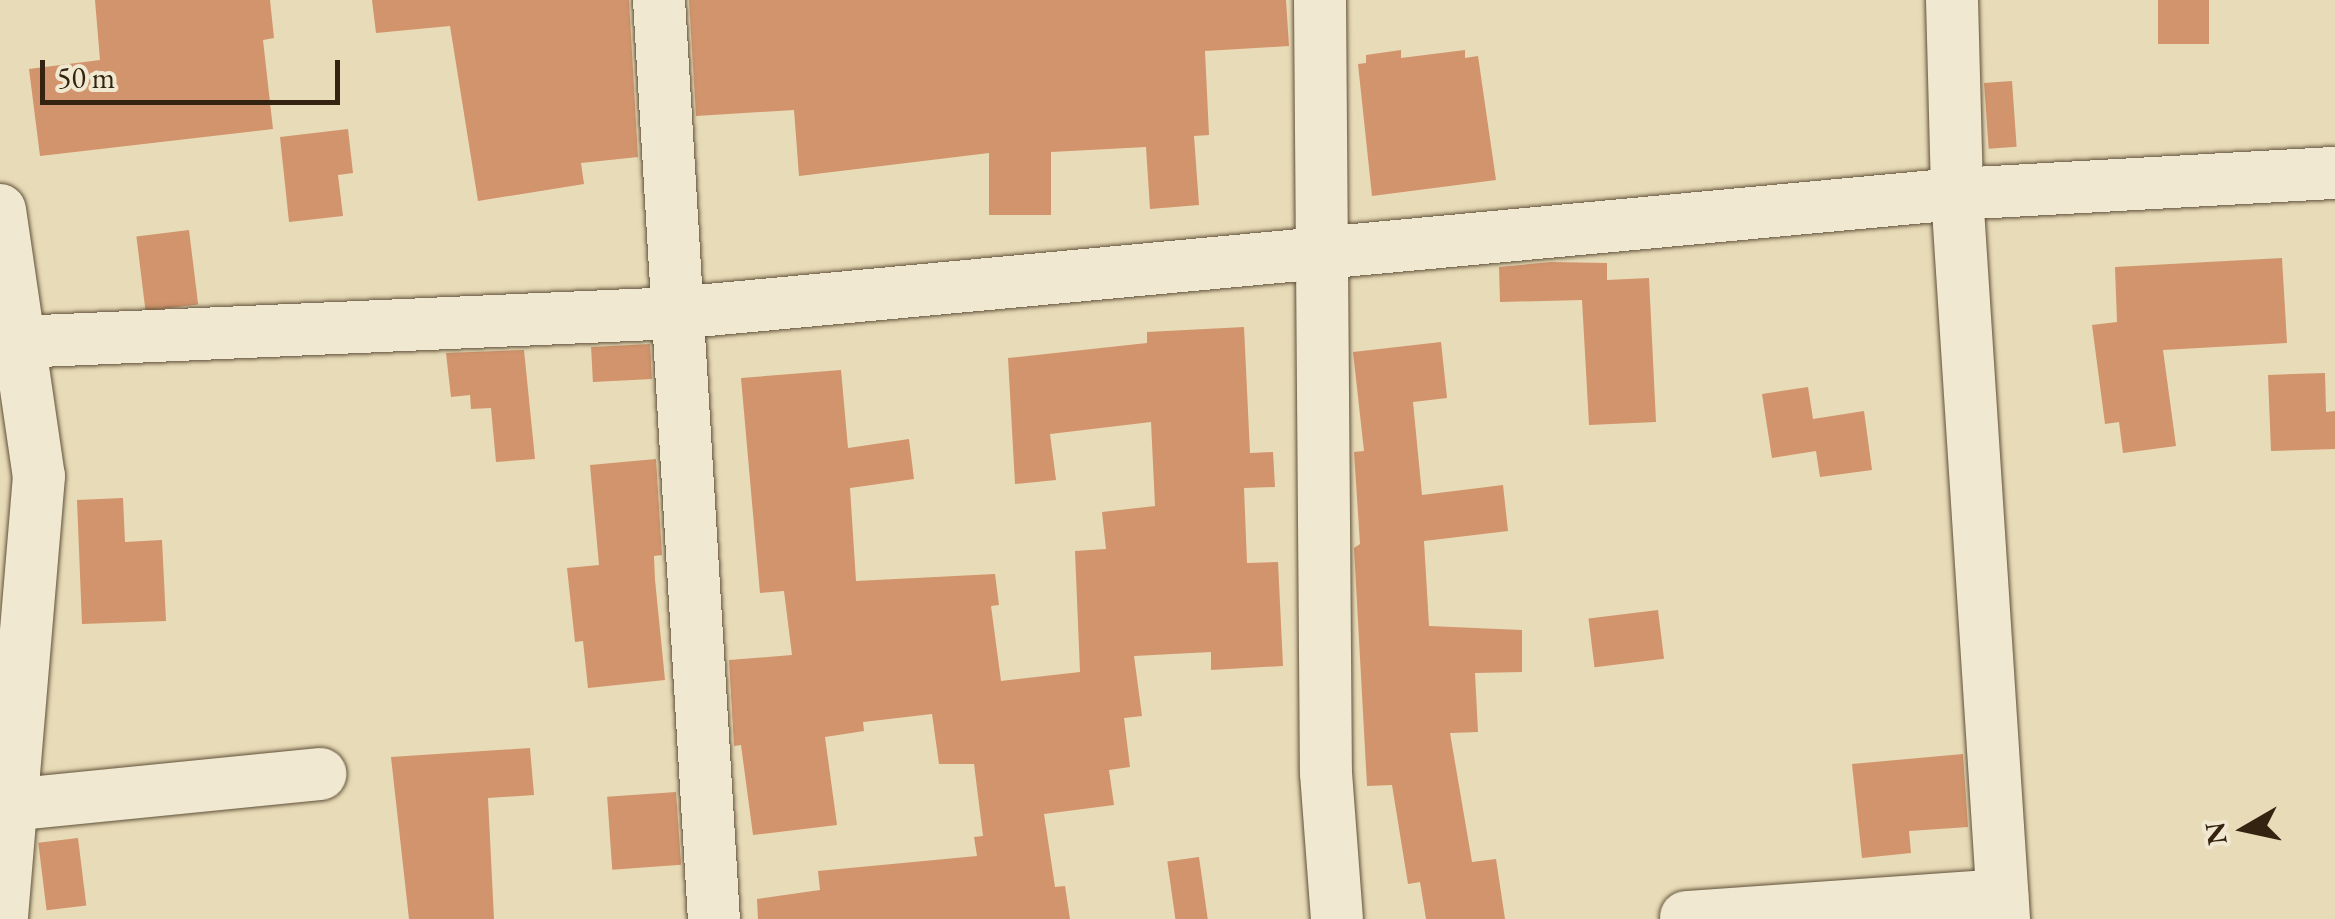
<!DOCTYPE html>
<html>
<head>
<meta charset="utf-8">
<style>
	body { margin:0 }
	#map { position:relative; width:2335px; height:919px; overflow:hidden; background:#e8dbb7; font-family:"EB Garamond",serif }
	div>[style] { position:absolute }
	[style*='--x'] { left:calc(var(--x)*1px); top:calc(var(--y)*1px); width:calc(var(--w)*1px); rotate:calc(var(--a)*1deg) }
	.building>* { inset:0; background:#d1946c; transform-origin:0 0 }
	.roads { filter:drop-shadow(0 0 2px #60513a) drop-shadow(0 0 2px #60513a) }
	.minor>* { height:52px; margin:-26px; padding:0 26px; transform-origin:26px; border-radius:26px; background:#f0e8d0 }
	span { translate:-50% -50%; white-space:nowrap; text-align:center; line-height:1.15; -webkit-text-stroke:8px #f0e8d0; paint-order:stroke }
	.north { position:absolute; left:2195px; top:779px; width:100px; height:100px; -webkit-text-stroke:8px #f0e8d0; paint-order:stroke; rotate:261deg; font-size:28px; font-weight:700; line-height:40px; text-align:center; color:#332310 }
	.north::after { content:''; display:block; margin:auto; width:35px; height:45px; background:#332310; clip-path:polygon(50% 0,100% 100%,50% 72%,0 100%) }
	.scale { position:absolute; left:40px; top:60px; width:300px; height:45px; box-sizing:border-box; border:5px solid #332310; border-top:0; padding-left:12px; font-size:30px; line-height:35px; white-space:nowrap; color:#332310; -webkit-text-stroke:8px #f0e8d0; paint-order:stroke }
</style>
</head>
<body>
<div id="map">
	<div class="building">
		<i style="clip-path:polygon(95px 0,270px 0,274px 38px,263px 40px,273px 129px,40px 156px,29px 69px,100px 60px)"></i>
		<i style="clip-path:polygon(372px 0,629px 0,638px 157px,581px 163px,584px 184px,478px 201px,450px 26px,376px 33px)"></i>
		<i style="clip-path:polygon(689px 0,1286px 0,1289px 46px,1205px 51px,1209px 135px,1194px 136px,1199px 205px,1150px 209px,1146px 147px,1051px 152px,1051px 215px,989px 215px,989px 153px,799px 176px,794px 110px,696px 116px)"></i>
		<i style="left:2158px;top:0;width:51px;height:44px"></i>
		<i style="clip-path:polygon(1401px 50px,1401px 58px,1465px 50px,1465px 58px,1478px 56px,1496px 180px,1372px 196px,1358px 64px,1366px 63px,1366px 55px)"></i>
		<i style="left:2012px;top:81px;width:66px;height:28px;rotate:86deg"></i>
		<i style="clip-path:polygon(348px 129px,353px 173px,338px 175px,343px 216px,289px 222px,280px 137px)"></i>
		<i style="left:189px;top:230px;width:75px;height:53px;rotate:83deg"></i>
		<i style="clip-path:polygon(2282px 258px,2287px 343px,2163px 350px,2176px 446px,2123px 453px,2119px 422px,2105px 424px,2092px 325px,2117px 322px,2115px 267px)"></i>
		<i style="clip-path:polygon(1551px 262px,1607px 263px,1607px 280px,1649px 278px,1656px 422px,1589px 425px,1582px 300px,1500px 302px,1499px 267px)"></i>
		<i style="clip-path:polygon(1244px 327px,1250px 453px,1273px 452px,1275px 487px,1244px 488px,1247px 563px,1278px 562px,1283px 666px,1211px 670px,1211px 652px,1134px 656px,1142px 716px,1124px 718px,1130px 767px,1109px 770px,1114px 805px,1044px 814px,1055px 887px,1065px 886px,1070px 919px,758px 919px,757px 899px,820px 890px,818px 871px,977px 856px,974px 837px,983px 836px,974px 764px,939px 764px,932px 714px,863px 722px,864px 731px,825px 737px,837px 825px,753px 835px,741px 745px,734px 746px,729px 660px,792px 655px,784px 591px,760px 593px,741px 378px,841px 370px,848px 448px,909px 439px,914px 479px,850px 488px,856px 581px,995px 574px,999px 605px,991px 606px,1001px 681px,1080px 672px,1075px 551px,1106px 549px,1102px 512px,1155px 506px,1151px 422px,1050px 434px,1056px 480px,1015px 484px,1008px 358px,1147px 343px,1147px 332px)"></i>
		<i style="clip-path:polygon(1441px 342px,1447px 398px,1413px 402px,1422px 495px,1503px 485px,1508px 531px,1424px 541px,1429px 626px,1522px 630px,1522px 672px,1475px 673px,1478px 732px,1450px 733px,1472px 862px,1496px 859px,1505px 919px,1426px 919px,1420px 882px,1408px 884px,1392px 785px,1367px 786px,1354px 548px,1360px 544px,1354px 452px,1364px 451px,1353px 352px)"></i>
		<i style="left:650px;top:344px;width:35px;height:59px;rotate:87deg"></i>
		<i style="clip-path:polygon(524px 350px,535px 459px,496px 462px,491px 408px,471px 409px,470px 395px,451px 397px,446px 353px)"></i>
		<i style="clip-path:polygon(2325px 373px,2326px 412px,2335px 411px,2335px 449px,2271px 451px,2268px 375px)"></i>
		<i style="clip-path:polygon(1808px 387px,1813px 419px,1864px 411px,1872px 470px,1820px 477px,1816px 451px,1772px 458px,1762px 394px)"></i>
		<i style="clip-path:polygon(656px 459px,662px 555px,654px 556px,655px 580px,665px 680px,588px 688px,583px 641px,575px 642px,567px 568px,599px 565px,590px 465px)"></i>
		<i style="clip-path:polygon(123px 498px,125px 542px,162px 540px,166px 621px,82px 624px,77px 500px)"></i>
		<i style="left:1658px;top:610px;width:49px;height:70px;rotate:83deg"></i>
		<i style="clip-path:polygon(530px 748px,534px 795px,488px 798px,494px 919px,409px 919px,391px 757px)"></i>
		<i style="clip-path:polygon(1963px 754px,1968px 827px,1909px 831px,1911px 853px,1862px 858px,1852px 764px)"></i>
		<i style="left:676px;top:792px;width:73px;height:69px;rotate:86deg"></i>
		<i style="left:78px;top:838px;width:68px;height:40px;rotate:83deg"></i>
		<i style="left:1199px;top:857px;width:63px;height:32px;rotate:82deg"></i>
	</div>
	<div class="roads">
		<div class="minor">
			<i style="--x:659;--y:0;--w:921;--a:86.58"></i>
			<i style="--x:1320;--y:0;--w:773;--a:89.56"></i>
			<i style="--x:1326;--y:773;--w:146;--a:85.7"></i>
			<i style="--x:1952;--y:0;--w:194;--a:88.5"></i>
			<i style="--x:1957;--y:194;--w:727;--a:86.29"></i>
			<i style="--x:0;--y:210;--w:269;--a:81.7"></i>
			<i style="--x:39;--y:476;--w:445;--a:94.8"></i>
			<i style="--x:18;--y:342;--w:659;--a:-2.52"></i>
			<i style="--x:676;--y:313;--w:1287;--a:-5.31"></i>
			<i style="--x:1957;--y:194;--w:379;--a:-3.2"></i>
			<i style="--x:9;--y:805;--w:313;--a:-5.7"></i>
			<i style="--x:1686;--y:917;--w:317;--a:-4"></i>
		</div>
	</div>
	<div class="north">N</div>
	<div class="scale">50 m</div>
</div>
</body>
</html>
